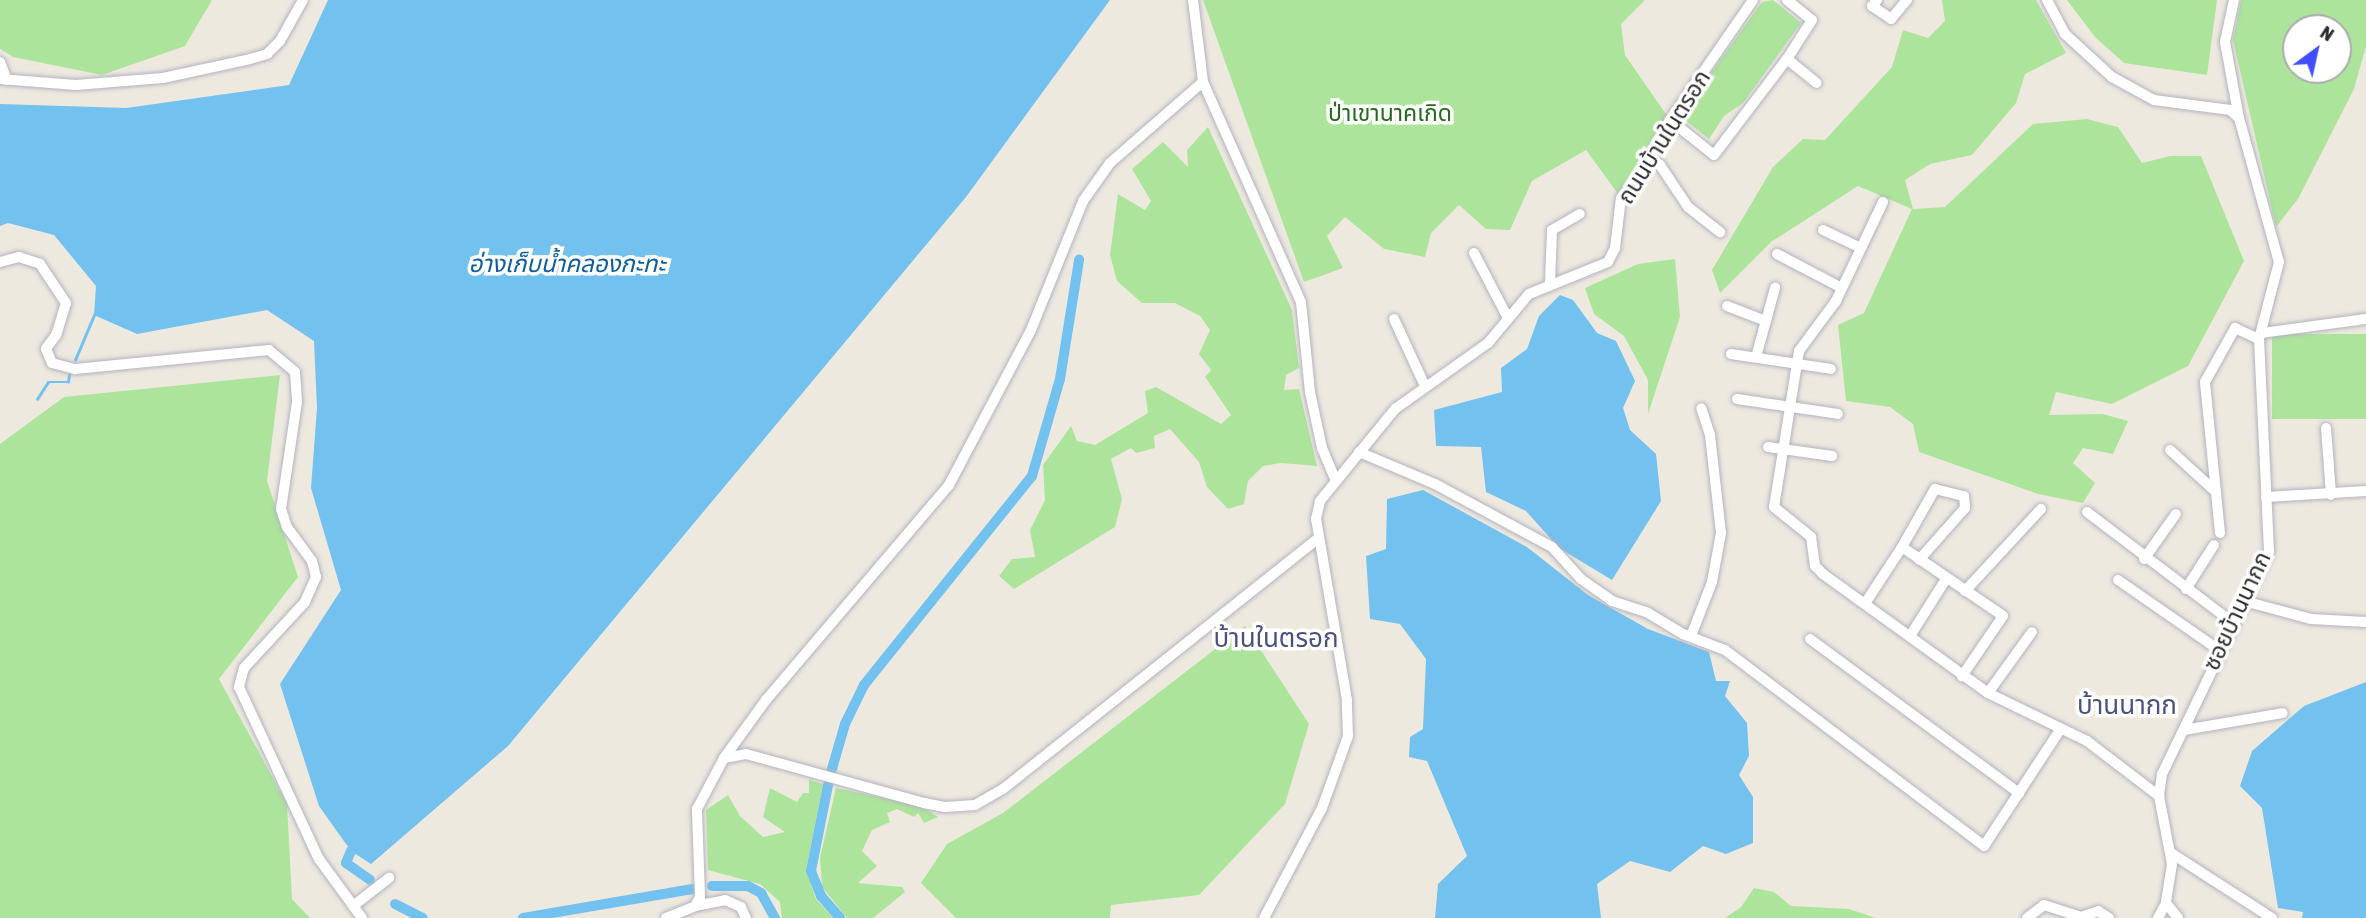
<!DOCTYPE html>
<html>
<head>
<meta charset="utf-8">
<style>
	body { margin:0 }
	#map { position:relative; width:2366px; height:918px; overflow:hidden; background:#eee9df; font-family:"Asap Condensed","Noto Sans Thai",sans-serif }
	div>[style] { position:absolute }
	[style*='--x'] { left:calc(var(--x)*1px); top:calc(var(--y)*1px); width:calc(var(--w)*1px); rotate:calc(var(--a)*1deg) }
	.green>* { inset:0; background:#ade49c; transform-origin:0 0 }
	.water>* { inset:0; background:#73c1ef }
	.stream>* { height:2.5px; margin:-1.25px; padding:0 1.25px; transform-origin:1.25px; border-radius:1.25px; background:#73c1ef }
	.canal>* { height:10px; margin:-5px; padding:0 5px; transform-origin:5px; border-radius:5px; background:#73c1ef }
	.roads { filter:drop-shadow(0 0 2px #b2b3c0) drop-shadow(0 0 2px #b2b3c0) }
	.minor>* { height:10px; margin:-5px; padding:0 5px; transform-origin:5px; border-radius:5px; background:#fff }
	span { translate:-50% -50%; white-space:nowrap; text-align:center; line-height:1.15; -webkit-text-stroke:7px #fff; paint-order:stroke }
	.park-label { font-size:23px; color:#236b1b }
	.street-label { font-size:23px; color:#2c2c2c }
	.water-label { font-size:24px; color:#0e5e9f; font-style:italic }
	.quarter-label { font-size:26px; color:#4c507e }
	.north { position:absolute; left:2282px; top:14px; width:70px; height:70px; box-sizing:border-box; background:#fff; border:2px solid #ababab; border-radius:50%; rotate:33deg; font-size:19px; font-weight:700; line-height:28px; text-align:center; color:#2c2c2c }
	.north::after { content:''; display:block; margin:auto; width:24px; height:32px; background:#404ffa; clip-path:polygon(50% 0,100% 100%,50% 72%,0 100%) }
</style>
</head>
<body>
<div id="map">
	<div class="green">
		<i style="clip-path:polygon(0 0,212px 0,185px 46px,102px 75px,13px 57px,0 49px)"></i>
		<i style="clip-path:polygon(1203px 0,1645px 0,1621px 24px,1625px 55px,1670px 120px,1621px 198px,1586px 150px,1532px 181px,1510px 230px,1486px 229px,1459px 205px,1431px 233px,1425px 257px,1384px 249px,1345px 217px,1327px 236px,1343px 268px,1304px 282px)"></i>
		<i style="clip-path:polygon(1773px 0,1801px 23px,1743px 103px,1724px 116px,1709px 139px,1680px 116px,1762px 2px)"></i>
		<i style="clip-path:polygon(1942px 0,2036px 0,2066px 53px,2025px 74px,2016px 103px,1972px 155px,1930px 164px,1905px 180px,1913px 209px,1945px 207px,2033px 124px,2087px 119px,2118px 127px,2142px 163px,2170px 156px,2201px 156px,2244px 261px,2188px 366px,2112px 404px,2056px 392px,2049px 415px,2103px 414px,2128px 421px,2113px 454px,2083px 448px,2073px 463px,2095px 483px,2083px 503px,2038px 494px,1919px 452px,1913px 424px,1890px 407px,1846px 401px,1838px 325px,1864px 313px,1912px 209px,1858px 186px,1771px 242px,1720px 293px,1712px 270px,1773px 167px,1803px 139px,1825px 140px,1892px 67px,1903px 30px,1928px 38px,1945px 21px)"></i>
		<i style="clip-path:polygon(2067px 0,2217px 0,2207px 75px,2124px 63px,2095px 37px)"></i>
		<i style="clip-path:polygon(evenodd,2241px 0,2366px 0,2366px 46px,2354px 89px,2298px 199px,2276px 227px,2233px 40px,2241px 0,2296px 28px,2338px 28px,2338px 70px,2296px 70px,2296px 28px)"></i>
		<i style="clip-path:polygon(1208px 127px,1292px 310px,1299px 368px,1286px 375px,1284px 390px,1299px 389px,1317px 466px,1281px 463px,1263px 466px,1248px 481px,1244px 504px,1228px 509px,1207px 487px,1199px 462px,1170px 429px,1154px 436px,1155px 448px,1136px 453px,1131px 448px,1111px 459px,1122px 499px,1115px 527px,1014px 589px,999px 576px,1012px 559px,1035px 557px,1030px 530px,1045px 500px,1043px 465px,1071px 426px,1077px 441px,1095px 445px,1148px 413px,1145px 391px,1156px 387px,1221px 424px,1231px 415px,1205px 377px,1211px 370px,1199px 354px,1210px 330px,1200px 316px,1175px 303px,1142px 303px,1117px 281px,1110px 255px,1118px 194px,1145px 210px,1151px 201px,1132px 169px,1163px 142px,1188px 167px,1187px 150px)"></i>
		<i style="clip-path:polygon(1675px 259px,1680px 317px,1648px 414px,1648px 380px,1624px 336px,1594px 314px,1585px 288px,1638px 264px)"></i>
		<i style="left:2366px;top:334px;width:85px;height:94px;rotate:90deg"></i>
		<i style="clip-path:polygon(280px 375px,267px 481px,298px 577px,219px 679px,287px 804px,292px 899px,310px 918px,0 918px,0 444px,64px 397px)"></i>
		<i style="clip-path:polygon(1245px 626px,1309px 724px,1285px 804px,1199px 895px,1111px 905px,1110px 918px,956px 918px,921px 883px,947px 844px,1003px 813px)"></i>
		<i style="clip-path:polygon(809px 780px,823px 784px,806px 870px,816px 899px,833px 918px,782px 918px,780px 902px,760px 884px,708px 870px,706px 810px,728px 795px,740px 816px,763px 837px,785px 832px,763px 817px,770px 788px,797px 802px,803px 793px,809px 793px)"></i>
		<i style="clip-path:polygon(836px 788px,921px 806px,938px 817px,924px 823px,918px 813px,914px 817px,897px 809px,887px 813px,890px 822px,872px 830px,862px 851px,877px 866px,858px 883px,902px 887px,905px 892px,873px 918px,847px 918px,822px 887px,820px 858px)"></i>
		<i style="clip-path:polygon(1754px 888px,1774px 892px,1791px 906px,1849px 909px,1876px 918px,1725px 918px,1741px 907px)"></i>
	</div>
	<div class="water">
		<i style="clip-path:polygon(328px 0,1110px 0,966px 197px,508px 746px,371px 864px,351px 851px,319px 806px,280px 684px,341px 590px,311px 488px,317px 408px,314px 341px,267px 310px,137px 334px,94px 315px,96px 286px,54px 235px,8px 223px,0 226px,0 104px,126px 108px,289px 85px)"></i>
		<i style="clip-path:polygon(1560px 295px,1573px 300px,1597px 333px,1616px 341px,1635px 381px,1623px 408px,1630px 430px,1656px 454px,1661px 501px,1612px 580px,1559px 548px,1526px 511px,1486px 492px,1481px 447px,1436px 446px,1434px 410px,1502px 392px,1501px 368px,1527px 349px,1539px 316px)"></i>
		<i style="clip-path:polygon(1423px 490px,1527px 547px,1588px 595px,1648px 629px,1709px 652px,1716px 681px,1730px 681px,1725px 696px,1747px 723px,1749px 756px,1739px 775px,1753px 797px,1753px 843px,1726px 854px,1703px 846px,1670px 872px,1630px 861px,1597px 884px,1601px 918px,1435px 918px,1438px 884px,1467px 856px,1427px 761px,1409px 757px,1410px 737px,1423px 729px,1426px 659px,1400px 624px,1370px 619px,1366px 556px,1386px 549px,1387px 499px)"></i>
		<i style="clip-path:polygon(2366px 682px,2366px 918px,2302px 918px,2303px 912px,2278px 908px,2262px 808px,2240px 786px,2252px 751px,2304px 706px)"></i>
	</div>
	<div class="stream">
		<i style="--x:75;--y:360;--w:49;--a:-67.1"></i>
		<i style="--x:37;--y:399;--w:20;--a:-57"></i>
		<i style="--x:48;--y:382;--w:20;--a:0"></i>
		<i style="--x:68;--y:382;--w:7;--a:-82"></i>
	</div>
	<div class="canal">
		<i style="--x:832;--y:769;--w:47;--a:-73.9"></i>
		<i style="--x:845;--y:724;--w:43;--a:-64"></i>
		<i style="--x:864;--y:685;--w:268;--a:-51.2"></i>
		<i style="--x:1032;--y:476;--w:101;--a:-73.9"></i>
		<i style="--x:1060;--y:379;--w:121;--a:-80.9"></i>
		<i style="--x:828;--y:785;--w:88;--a:101.2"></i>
		<i style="--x:811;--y:871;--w:27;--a:68"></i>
		<i style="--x:821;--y:896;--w:29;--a:49"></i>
		<i style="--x:351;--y:851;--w:13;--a:113"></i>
		<i style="--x:346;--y:863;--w:29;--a:35"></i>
		<i style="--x:712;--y:886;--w:36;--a:0"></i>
		<i style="--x:748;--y:886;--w:15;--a:28"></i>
		<i style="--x:761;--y:893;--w:29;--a:61"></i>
		<i style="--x:395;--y:904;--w:31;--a:27"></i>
		<i style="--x:523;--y:918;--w:172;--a:-9.7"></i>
	</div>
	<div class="roads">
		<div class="minor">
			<i style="--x:1193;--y:0;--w:83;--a:83"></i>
			<i style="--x:1203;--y:82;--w:241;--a:66"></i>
			<i style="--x:1301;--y:302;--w:90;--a:84.3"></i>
			<i style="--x:1310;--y:392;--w:57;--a:77.9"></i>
			<i style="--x:1322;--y:448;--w:33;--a:67"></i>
			<i style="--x:1787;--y:0;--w:32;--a:39"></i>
			<i style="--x:1812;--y:20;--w:46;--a:122.7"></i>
			<i style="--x:1787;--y:59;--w:38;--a:39"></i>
			<i style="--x:1877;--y:0;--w:8;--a:130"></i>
			<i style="--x:1872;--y:6;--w:23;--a:34"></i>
			<i style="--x:1891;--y:19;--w:25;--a:-50"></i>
			<i style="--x:2047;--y:0;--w:38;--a:62"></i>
			<i style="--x:2065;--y:34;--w:64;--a:42.5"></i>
			<i style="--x:2112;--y:77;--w:48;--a:28.7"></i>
			<i style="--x:2154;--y:100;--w:77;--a:7.5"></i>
			<i style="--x:2230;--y:110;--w:12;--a:42"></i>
			<i style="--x:2239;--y:118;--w:149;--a:74.5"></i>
			<i style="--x:2279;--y:262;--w:80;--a:104.6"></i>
			<i style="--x:2259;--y:339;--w:213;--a:87.3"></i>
			<i style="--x:2269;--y:552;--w:246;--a:115.7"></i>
			<i style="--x:2162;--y:774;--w:22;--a:98"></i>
			<i style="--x:2159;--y:796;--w:69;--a:79.2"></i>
			<i style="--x:2172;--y:864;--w:39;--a:99"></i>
			<i style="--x:2166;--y:903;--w:17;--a:118"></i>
			<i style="--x:2234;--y:0;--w:43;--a:102.1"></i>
			<i style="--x:2225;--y:42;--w:77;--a:79.6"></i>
			<i style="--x:0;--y:62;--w:19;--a:69"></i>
			<i style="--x:0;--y:79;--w:76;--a:4.5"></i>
			<i style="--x:76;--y:85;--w:87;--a:-4.6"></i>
			<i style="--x:163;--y:78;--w:89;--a:-12.3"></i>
			<i style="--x:250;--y:59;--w:18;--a:-16"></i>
			<i style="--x:267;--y:54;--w:18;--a:-45"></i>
			<i style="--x:280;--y:41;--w:47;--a:-60.7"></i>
			<i style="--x:1670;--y:120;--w:56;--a:38.5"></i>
			<i style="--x:1714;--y:155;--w:121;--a:-52.8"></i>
			<i style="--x:1649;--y:158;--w:13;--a:32"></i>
			<i style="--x:1660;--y:165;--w:50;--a:56.3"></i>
			<i style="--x:1688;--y:207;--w:41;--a:38"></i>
			<i style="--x:1883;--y:202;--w:110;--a:115.4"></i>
			<i style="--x:1836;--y:301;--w:62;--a:126.5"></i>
			<i style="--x:1799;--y:351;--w:158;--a:99.1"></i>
			<i style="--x:1774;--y:507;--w:48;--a:39"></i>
			<i style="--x:1811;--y:537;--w:29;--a:82"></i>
			<i style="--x:1815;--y:566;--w:11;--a:45"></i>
			<i style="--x:1823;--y:574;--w:203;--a:35.8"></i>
			<i style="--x:1988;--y:693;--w:110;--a:25.9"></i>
			<i style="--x:2087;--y:741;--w:91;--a:37.4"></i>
			<i style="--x:1823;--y:230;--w:42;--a:25.3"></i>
			<i style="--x:1474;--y:253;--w:73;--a:62.4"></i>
			<i style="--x:1777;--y:254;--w:73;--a:27.6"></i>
			<i style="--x:0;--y:262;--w:20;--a:-15"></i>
			<i style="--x:19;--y:257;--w:22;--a:18"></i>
			<i style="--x:40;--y:264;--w:47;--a:56.3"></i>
			<i style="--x:66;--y:303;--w:34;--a:107"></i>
			<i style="--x:56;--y:335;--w:17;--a:126"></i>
			<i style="--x:46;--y:349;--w:15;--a:67"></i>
			<i style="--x:52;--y:363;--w:24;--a:15"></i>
			<i style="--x:75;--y:369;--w:195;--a:-5.6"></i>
			<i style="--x:269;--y:350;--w:34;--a:40"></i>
			<i style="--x:295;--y:372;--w:30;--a:86"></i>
			<i style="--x:297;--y:402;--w:108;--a:98.5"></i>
			<i style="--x:281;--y:509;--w:19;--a:72"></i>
			<i style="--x:287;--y:527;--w:42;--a:53.7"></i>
			<i style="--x:312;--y:561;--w:16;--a:76"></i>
			<i style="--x:316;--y:577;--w:27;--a:114"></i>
			<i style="--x:305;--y:602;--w:90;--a:132.7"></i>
			<i style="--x:244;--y:668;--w:20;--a:105"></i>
			<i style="--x:239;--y:687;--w:190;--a:65.1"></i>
			<i style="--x:319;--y:859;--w:73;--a:53.9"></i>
			<i style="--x:1550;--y:283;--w:53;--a:-87.8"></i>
			<i style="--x:1552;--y:230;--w:32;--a:-30"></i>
			<i style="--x:1727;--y:306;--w:42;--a:21"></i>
			<i style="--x:1394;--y:319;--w:74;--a:65.2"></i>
			<i style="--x:2262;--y:333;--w:105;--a:-7.7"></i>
			<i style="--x:1731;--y:354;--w:101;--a:8.5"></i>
			<i style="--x:1756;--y:357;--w:72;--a:-74.6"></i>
			<i style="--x:1737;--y:399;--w:102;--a:8.4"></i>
			<i style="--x:2326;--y:428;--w:67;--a:85.7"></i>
			<i style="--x:1768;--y:447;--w:65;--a:8"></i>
			<i style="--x:2170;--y:450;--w:62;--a:42.4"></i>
			<i style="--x:1359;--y:452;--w:82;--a:22.8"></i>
			<i style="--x:1435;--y:484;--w:133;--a:28.3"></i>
			<i style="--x:1552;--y:547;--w:43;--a:47.8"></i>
			<i style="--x:1581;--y:579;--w:38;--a:35"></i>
			<i style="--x:1612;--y:601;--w:38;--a:18"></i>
			<i style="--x:1648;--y:613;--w:41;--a:31"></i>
			<i style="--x:1683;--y:634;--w:45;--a:20.9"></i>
			<i style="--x:1725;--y:650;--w:325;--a:37.1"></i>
			<i style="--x:1984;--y:846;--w:139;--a:-56.8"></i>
			<i style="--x:2266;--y:497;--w:100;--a:-3.4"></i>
			<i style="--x:2087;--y:512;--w:183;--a:37.2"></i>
			<i style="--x:2220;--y:533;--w:152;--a:-95.7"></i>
			<i style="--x:2205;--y:382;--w:62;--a:-60.9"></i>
			<i style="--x:2235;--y:328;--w:26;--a:25"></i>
			<i style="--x:1902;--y:547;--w:67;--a:-60.4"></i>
			<i style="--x:1935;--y:489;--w:30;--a:14"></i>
			<i style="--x:1964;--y:496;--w:12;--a:85"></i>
			<i style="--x:1965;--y:508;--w:69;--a:131.5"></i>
			<i style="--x:2144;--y:559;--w:55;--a:-54.6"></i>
			<i style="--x:2118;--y:580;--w:123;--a:34.7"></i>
			<i style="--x:2186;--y:589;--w:52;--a:-57.5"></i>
			<i style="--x:1965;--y:591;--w:112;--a:-47.2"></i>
			<i style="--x:2244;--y:601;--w:69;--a:15"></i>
			<i style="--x:2311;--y:619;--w:55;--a:3.1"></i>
			<i style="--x:1866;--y:602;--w:66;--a:-56.8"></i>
			<i style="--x:1902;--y:547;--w:122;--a:34.3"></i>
			<i style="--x:2003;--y:616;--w:73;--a:124.3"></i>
			<i style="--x:1691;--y:636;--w:58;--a:-68.7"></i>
			<i style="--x:1712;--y:582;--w:50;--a:-79.6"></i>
			<i style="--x:1721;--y:533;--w:99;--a:-96.4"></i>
			<i style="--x:1710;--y:435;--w:28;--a:-108"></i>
			<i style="--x:1910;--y:636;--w:67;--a:-57.7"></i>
			<i style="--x:1810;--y:639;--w:260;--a:36.4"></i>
			<i style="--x:1988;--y:693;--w:75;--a:-54.2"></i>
			<i style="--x:2184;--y:730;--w:100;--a:-9.7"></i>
			<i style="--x:724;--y:758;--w:72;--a:-54.1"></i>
			<i style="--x:766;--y:700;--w:282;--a:-49.6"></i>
			<i style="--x:949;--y:485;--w:175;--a:-62.1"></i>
			<i style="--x:1031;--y:330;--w:139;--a:-68"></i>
			<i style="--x:1083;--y:201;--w:47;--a:-54.6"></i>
			<i style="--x:1110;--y:163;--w:123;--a:-41.1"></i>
			<i style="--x:2171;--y:853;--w:120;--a:32.8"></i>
			<i style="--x:2166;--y:903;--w:19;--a:51"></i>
			<i style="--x:353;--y:906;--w:46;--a:-37.9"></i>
			<i style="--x:695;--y:906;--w:31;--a:-11"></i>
			<i style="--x:725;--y:900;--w:17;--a:24"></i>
			<i style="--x:741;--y:907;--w:12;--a:66"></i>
			<i style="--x:666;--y:918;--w:31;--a:-22"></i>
			<i style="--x:695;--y:906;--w:10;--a:-61"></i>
			<i style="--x:700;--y:897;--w:88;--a:-92"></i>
			<i style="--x:697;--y:809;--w:58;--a:-62.1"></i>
			<i style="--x:724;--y:758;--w:22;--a:-10"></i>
			<i style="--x:746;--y:754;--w:185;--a:15.4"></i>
			<i style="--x:924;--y:803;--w:21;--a:11"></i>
			<i style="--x:945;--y:807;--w:30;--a:-4"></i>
			<i style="--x:975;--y:805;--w:32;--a:-30"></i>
			<i style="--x:1003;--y:789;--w:403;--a:-38.5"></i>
			<i style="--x:1264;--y:918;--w:124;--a:-62.2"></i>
			<i style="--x:1322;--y:808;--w:77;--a:-70.1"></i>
			<i style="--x:1348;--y:736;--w:36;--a:-92"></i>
			<i style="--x:1347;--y:700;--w:184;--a:-99.7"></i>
			<i style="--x:1316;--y:519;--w:18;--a:-77"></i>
			<i style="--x:1320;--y:501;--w:119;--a:-50.8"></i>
			<i style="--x:1395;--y:409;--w:114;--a:-35.4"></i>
			<i style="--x:1488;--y:343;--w:64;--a:-50.1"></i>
			<i style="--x:1529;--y:294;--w:85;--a:-22.1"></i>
			<i style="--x:1608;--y:262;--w:16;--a:-63"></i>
			<i style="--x:1615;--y:248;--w:50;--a:-83.2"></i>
			<i style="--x:1621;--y:198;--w:29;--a:-49"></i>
			<i style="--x:1640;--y:176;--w:64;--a:-61.8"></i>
			<i style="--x:1670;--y:120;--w:146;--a:-55.3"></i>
			<i style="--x:2027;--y:918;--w:21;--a:-37"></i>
			<i style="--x:2044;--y:905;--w:39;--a:18"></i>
			<i style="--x:2081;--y:917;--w:18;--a:-19"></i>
			<i style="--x:2098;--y:911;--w:13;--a:32"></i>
		</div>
	</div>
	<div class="park-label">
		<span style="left:1390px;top:113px">ป่าเขานาคเกิด</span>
	</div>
	<div class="street-label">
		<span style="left:1664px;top:137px;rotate:-58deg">ถนนบ้านในตรอก</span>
		<span style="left:2237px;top:611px;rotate:-65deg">ซอยบ้านนากก</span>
	</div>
	<div class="water-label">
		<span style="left:567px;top:264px">อ่างเก็บน้ำคลองกะทะ</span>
	</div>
	<div class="quarter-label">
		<span style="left:1276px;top:639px">บ้านในตรอก</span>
		<span style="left:2127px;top:706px">บ้านนากก</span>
	</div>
	<div class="north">N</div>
</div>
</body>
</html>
